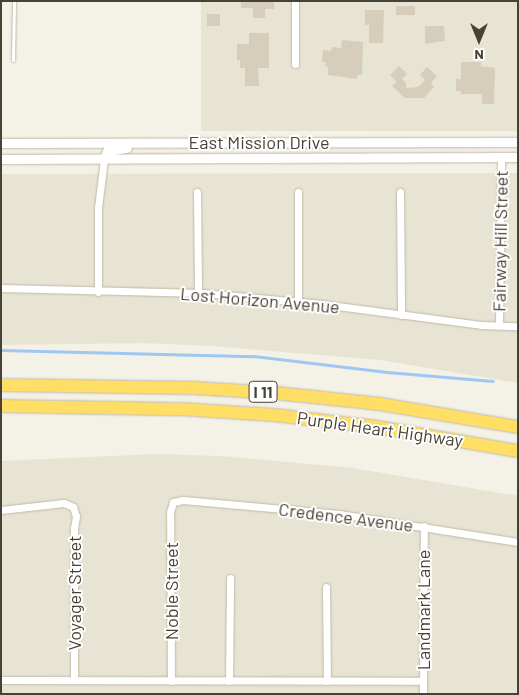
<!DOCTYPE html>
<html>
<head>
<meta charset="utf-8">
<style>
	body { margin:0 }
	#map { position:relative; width:519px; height:695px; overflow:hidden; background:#f4f1e6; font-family:Barlow,sans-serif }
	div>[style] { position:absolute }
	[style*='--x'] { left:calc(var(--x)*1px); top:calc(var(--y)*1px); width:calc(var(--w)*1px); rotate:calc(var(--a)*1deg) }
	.residential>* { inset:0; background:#e8e4d4; transform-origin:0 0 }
	.stream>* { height:2.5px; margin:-1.25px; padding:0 1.25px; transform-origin:1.25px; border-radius:1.25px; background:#9fc7f4 }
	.building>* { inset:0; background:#d6cebb; transform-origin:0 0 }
	.roads { filter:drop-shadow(0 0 1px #c0baa8) drop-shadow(0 0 1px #c0baa8) }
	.service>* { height:3px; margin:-1.5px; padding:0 1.5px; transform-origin:1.5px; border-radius:1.5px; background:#fff }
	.minor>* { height:7px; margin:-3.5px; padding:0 3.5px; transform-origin:3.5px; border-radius:3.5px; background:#fff }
	.tertiary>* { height:9px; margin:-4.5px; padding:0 4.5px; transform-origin:4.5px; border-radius:4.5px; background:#fff }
	.motorway>* { height:12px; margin:-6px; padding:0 6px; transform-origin:6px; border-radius:6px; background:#ffde65 }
	span { translate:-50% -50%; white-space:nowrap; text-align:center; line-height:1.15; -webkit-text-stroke:4px #fff; paint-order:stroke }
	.shield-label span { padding:1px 4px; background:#fff; border:1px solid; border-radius:4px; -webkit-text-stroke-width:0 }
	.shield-label { font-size:16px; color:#474235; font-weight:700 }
	.street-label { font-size:18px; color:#474235 }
	.frame { position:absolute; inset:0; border:2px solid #474235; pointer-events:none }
	.north { position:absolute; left:454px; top:15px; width:50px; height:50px; -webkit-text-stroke:4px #fff; paint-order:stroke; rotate:180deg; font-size:14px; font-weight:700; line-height:20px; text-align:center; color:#474235 }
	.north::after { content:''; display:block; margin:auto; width:18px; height:22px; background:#474235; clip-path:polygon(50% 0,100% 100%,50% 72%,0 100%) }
</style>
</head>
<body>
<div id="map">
	<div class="residential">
		<i style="left:201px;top:1px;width:317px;height:130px"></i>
		<i style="clip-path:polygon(518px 173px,518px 383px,380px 360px,211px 346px,144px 343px,1px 345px,1px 174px)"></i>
		<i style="clip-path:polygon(156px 454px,220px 456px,353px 468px,518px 496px,518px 694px,1px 694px,1px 461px)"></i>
	</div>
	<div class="stream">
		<i style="--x:1;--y:350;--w:252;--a:1.4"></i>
		<i style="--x:253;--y:356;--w:135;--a:6.8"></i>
		<i style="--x:387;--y:372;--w:106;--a:4.9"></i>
	</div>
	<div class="building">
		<i style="clip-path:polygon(241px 1px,274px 1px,274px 9px,265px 9px,265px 18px,253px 18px,253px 8px,241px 8px)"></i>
		<i style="left:396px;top:6px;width:19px;height:9px"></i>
		<i style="clip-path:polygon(365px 10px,384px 10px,383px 43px,369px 43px,369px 25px,365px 25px)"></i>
		<i style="left:207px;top:14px;width:13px;height:12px"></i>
		<i style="clip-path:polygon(425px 26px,444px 26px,445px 41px,425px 44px)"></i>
		<i style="clip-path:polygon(249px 33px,269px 33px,269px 68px,258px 68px,259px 86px,245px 86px,245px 68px,240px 68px,240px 60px,237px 61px,237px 44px,249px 44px)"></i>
		<i style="clip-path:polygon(342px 40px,363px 42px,362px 75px,357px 75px,357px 79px,328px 75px,328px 67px,325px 66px,326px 62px,322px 62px,323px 50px,331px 51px,332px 47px,341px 48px)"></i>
		<i style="clip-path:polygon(461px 62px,481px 62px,481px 66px,495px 68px,494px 104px,482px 104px,482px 94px,461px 94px,461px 91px,456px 91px,456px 79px,461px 79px)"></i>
		<i style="clip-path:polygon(399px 66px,407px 74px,402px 79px,406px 83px,406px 88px,418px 87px,425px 80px,420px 75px,427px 67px,437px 76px,431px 83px,434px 87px,424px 98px,405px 98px,392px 86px,397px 82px,390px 75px)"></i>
	</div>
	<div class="roads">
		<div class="service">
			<i style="--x:13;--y:60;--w:59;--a:-89"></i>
		</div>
		<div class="minor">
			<i style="--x:295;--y:1;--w:63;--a:90"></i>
			<i style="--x:197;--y:192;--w:101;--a:89.4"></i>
			<i style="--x:298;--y:192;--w:110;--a:90"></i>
			<i style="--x:400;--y:192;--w:123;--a:89.5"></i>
			<i style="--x:1;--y:288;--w:202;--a:1.4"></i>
			<i style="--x:203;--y:293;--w:120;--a:5.3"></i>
			<i style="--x:322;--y:304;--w:160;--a:7.5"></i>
			<i style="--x:481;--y:325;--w:37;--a:2"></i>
			<i style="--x:98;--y:292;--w:84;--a:-90"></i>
			<i style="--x:98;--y:208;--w:49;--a:-83"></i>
			<i style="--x:499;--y:325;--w:168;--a:-89.3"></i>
			<i style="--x:1;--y:510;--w:63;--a:-6.3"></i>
			<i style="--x:64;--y:503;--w:10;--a:24"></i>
			<i style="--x:73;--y:507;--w:9;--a:72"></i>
			<i style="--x:76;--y:516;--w:12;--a:99"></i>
			<i style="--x:74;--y:528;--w:152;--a:90"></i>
			<i style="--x:326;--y:587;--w:94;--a:89.4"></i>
			<i style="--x:1;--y:680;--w:422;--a:0.1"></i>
			<i style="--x:171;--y:681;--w:169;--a:-90.3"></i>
			<i style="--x:170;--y:512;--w:10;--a:-73"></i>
			<i style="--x:173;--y:502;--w:10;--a:-11"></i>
			<i style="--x:183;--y:500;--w:157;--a:5.1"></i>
			<i style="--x:339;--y:514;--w:181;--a:8.9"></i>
			<i style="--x:229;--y:681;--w:103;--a:-89.4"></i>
			<i style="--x:423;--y:694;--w:168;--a:-89.7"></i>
		</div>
		<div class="tertiary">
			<i style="--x:1;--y:143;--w:517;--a:-0.11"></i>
			<i style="--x:1;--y:159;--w:517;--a:-0.22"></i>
			<i style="--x:104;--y:159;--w:9;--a:-69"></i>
			<i style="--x:107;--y:151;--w:20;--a:-9"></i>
		</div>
		<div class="motorway">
			<i style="--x:1;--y:385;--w:193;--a:0.9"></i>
			<i style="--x:194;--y:388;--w:82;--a:3.5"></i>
			<i style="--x:276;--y:393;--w:105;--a:6"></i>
			<i style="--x:380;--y:404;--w:140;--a:9.5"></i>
			<i style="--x:1;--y:406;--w:180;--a:1"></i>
			<i style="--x:181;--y:409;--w:93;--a:3.7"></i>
			<i style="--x:274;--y:415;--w:104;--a:6.6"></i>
			<i style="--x:377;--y:427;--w:143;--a:9.7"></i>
		</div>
	</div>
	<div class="shield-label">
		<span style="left:263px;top:392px">I 11</span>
	</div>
	<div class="street-label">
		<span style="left:259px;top:142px">East Mission Drive</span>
		<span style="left:500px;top:241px;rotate:-89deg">Fairway Hill Street</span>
		<span style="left:260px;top:300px;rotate:5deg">Lost Horizon Avenue</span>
		<span style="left:380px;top:429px;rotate:8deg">Purple Heart Highway</span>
		<span style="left:346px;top:517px;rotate:7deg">Credence Avenue</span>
		<span style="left:171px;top:591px;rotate:-90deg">Noble Street</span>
		<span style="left:74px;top:593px;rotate:-90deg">Voyager Street</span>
		<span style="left:423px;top:610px;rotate:-90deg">Landmark Lane</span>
	</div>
	<div class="frame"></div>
	<div class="north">N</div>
</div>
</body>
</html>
